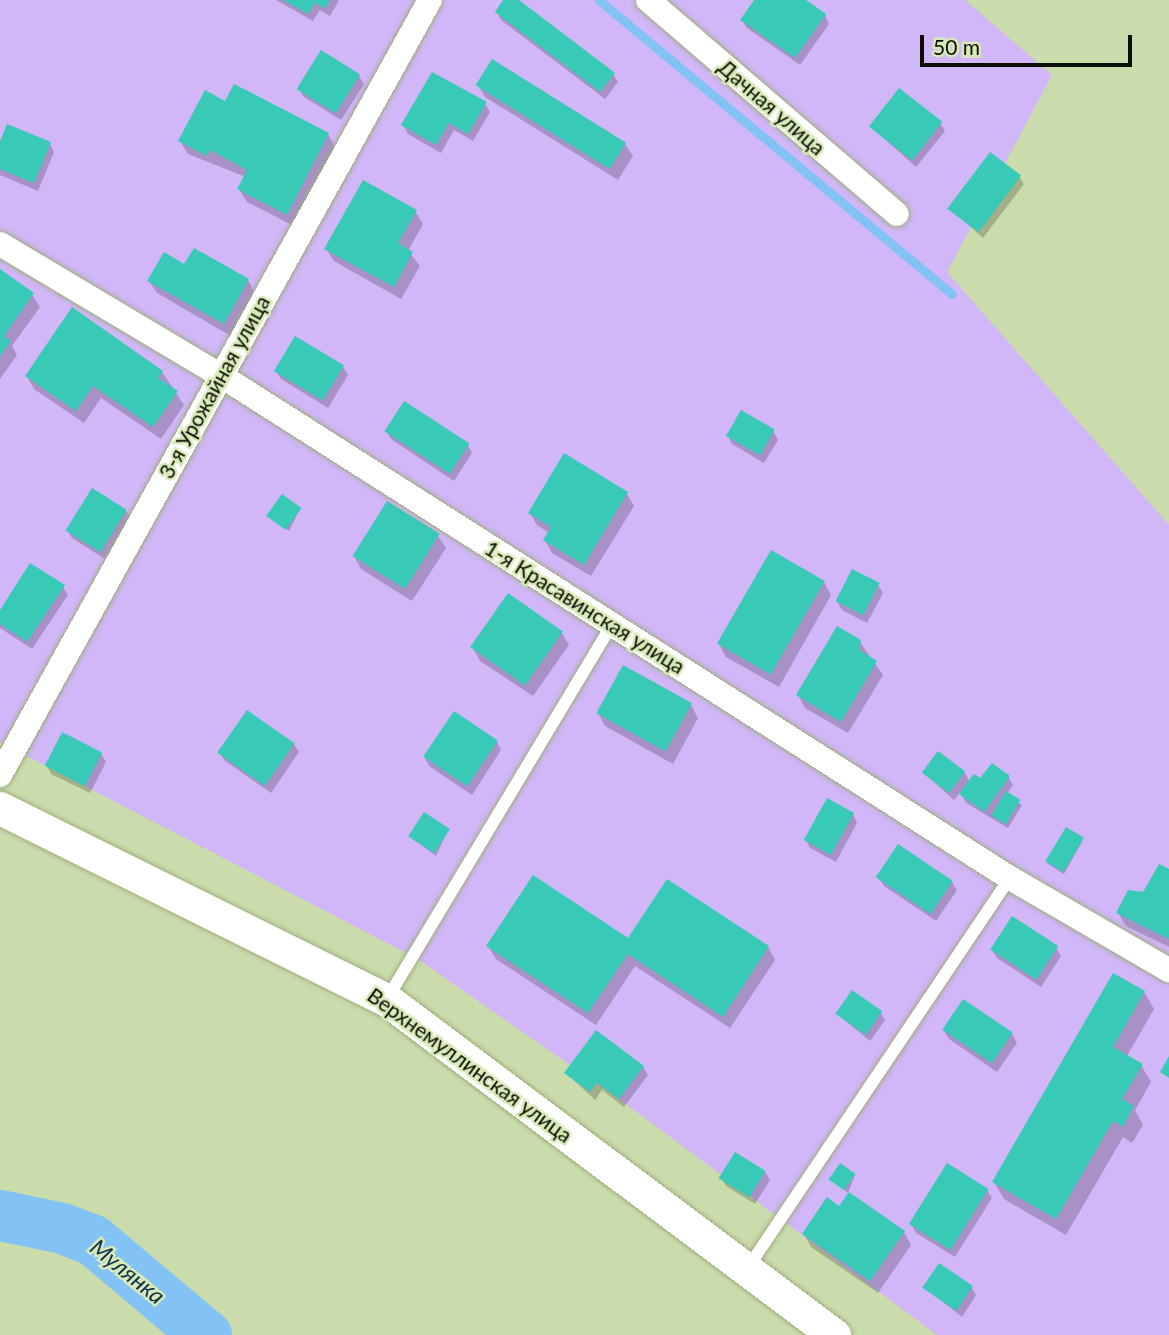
<!DOCTYPE html>
<html>
<head>
<meta charset="utf-8">
<style>
	body { margin:0 }
	#map { position:relative; width:1169px; height:1335px; overflow:hidden; background:#cbdcac; font-family:Lato,sans-serif }
	div>[style] { position:absolute }
	[style*='--x'] { left:calc(var(--x)*1px); top:calc(var(--y)*1px); width:calc(var(--w)*1px); rotate:calc(var(--a)*1deg) }
	.green>* { inset:0; background:#d1b6f8 }
	.shadow>* { inset:0; background:#0003 }
	.stream>* { height:9px; margin:-4.5px; padding:0 4.5px; transform-origin:4.5px; border-radius:4.5px; background:#82c2f5 }
	.river>* { height:51px; margin:-25.5px; padding:0 25.5px; transform-origin:25.5px; border-radius:25.5px; background:#82c2f5 }
	.building>* { inset:0; background:#38c9b7; transform-origin:0 0 }
	.roads { filter:drop-shadow(0 0 2px #9ead7f) drop-shadow(0 0 2px #9ead7f) }
	.lane>* { height:12px; margin:-6px; padding:0 6px; transform-origin:6px; border-radius:6px; background:#fff }
	.street>* { height:24px; margin:-12px; padding:0 12px; transform-origin:12px; border-radius:12px; background:#fff }
	.secondary>* { height:33px; margin:-16.5px; padding:0 16.5px; transform-origin:16.5px; border-radius:16.5px; background:#fff }
	span { translate:-50% -50%; white-space:nowrap; text-align:center; line-height:1.15; -webkit-text-stroke:5px #d8e9b9; paint-order:stroke }
	.street-label { font-size:21px; color:#0a0f02 }
	.water-label { font-size:23px; color:#0d304a; font-style:italic }
	.scale { position:absolute; left:920px; top:35px; width:212px; height:32px; box-sizing:border-box; border:4px solid #0a0f02; border-top:0; padding-left:9px; font-size:21px; line-height:24px; white-space:nowrap; color:#0a0f02; -webkit-text-stroke:5px #d8e9b9; paint-order:stroke }
</style>
</head>
<body>
<div id="map">
	<div class="green">
		<i style="clip-path:polygon(0 0,965px 0,1052px 75px,947px 272px,1169px 525px,1169px 1335px,937px 1335px,619px 1099px,416px 958px,0 742px)"></i>
	</div>
	<div class="shadow">
		<i style="clip-path:polygon(276px 0,339px 0,330px 16px,320px 10px,313px 21px)"></i>
		<i style="clip-path:polygon(506px 0,516px 0,613px 74px,618px 82px,605px 99px,501px 20px,497px 12px)"></i>
		<i style="clip-path:polygon(757px 0,803px 0,825px 15px,829px 24px,800px 65px,747px 28px,742px 20px)"></i>
		<i style="clip-path:polygon(359px 76px,364px 84px,341px 120px,304px 97px,299px 89px)"></i>
		<i style="clip-path:polygon(478px 85px,625px 144px,633px 156px,618px 180px,485px 97px)"></i>
		<i style="clip-path:polygon(226px 103px,328px 134px,335px 147px,294px 226px,247px 202px,239px 189px,246px 177px,188px 154px,180px 141px)"></i>
		<i style="clip-path:polygon(485px 104px,490px 112px,473px 141px,454px 130px,441px 153px,408px 134px,403px 125px)"></i>
		<i style="clip-path:polygon(940px 123px,945px 131px,916px 167px,870px 126px)"></i>
		<i style="clip-path:polygon(50px 144px,54px 152px,38px 191px,0 175px,0 145px)"></i>
		<i style="clip-path:polygon(1019px 176px,1024px 184px,983px 238px,949px 208px)"></i>
		<i style="clip-path:polygon(415px 211px,423px 224px,408px 251px,420px 266px,401px 299px,334px 261px,326px 249px)"></i>
		<i style="clip-path:polygon(0 272px,32px 295px,40px 307px,12px 346px,17px 355px,0 379px)"></i>
		<i style="clip-path:polygon(248px 280px,255px 293px,231px 336px,157px 293px,149px 281px)"></i>
		<i style="clip-path:polygon(343px 367px,348px 375px,328px 408px,281px 379px,276px 371px)"></i>
		<i style="clip-path:polygon(162px 372px,184px 405px,161px 439px,101px 398px,84px 423px,34px 389px,27px 376px)"></i>
		<i style="clip-path:polygon(386px 431px,468px 445px,472px 453px,454px 481px,391px 439px)"></i>
		<i style="clip-path:polygon(773px 431px,778px 440px,764px 463px,732px 444px,728px 436px)"></i>
		<i style="clip-path:polygon(627px 494px,634px 506px,591px 576px,552px 553px,545px 540px,549px 533px,537px 525px,530px 513px)"></i>
		<i style="clip-path:polygon(300px 509px,289px 531px,269px 516px)"></i>
		<i style="clip-path:polygon(126px 511px,131px 519px,105px 559px,72px 538px,67px 530px)"></i>
		<i style="clip-path:polygon(438px 536px,446px 548px,412px 601px,361px 569px,354px 556px)"></i>
		<i style="clip-path:polygon(824px 582px,831px 595px,779px 687px,726px 657px,719px 644px)"></i>
		<i style="clip-path:polygon(878px 585px,883px 593px,867px 623px,842px 610px,837px 601px)"></i>
		<i style="clip-path:polygon(63px 587px,68px 595px,32px 649px,0 628px,0 613px)"></i>
		<i style="clip-path:polygon(561px 632px,569px 645px,533px 696px,480px 661px,473px 648px)"></i>
		<i style="clip-path:polygon(860px 642px,883px 675px,848px 733px,805px 708px,798px 695px)"></i>
		<i style="clip-path:polygon(691px 705px,698px 718px,673px 764px,605px 726px,598px 713px)"></i>
		<i style="clip-path:polygon(497px 742px,501px 750px,472px 795px,429px 766px,425px 758px)"></i>
		<i style="clip-path:polygon(294px 744px,299px 752px,271px 793px,225px 761px,220px 753px)"></i>
		<i style="clip-path:polygon(101px 754px,106px 762px,90px 793px,51px 774px,47px 766px)"></i>
		<i style="clip-path:polygon(964px 772px,970px 782px,1008px 777px,1013px 785px,1007px 794px,1022px 805px,1008px 828px,966px 803px,960px 792px,954px 800px,924px 773px)"></i>
		<i style="clip-path:polygon(853px 814px,857px 823px,836px 862px,810px 848px,806px 840px)"></i>
		<i style="clip-path:polygon(448px 830px,436px 856px,410px 837px)"></i>
		<i style="clip-path:polygon(1083px 840px,1064px 874px,1048px 864px,1046px 860px)"></i>
		<i style="clip-path:polygon(1169px 871px,1169px 947px,1126px 926px,1118px 913px)"></i>
		<i style="clip-path:polygon(879px 878px,952px 882px,957px 890px,936px 921px,884px 886px)"></i>
		<i style="clip-path:polygon(629px 941px,768px 947px,775px 960px,730px 1028px,635px 966px,596px 1025px,496px 959px,488px 946px)"></i>
		<i style="clip-path:polygon(1056px 947px,1061px 956px,1041px 987px,997px 958px,992px 950px)"></i>
		<i style="clip-path:polygon(1144px 992px,1154px 1009px,1127px 1056px,1141px 1065px,1151px 1082px,1135px 1110px,1143px 1125px,1132px 1143px,1123px 1137px,1066px 1235px,1004px 1199px,994px 1182px)"></i>
		<i style="clip-path:polygon(964px 1002px,1012px 1034px,1017px 1043px,997px 1072px,949px 1039px,944px 1031px)"></i>
		<i style="clip-path:polygon(880px 1012px,885px 1020px,870px 1041px,837px 1014px)"></i>
		<i style="clip-path:polygon(643px 1067px,648px 1075px,624px 1107px,602px 1090px,595px 1100px,566px 1073px)"></i>
		<i style="clip-path:polygon(765px 1172px,770px 1180px,755px 1204px,726px 1186px,721px 1178px)"></i>
		<i style="clip-path:polygon(855px 1175px,848px 1193px,832px 1180px)"></i>
		<i style="clip-path:polygon(987px 1190px,992px 1198px,955px 1257px,916px 1233px,911px 1224px)"></i>
		<i style="clip-path:polygon(840px 1208px,904px 1232px,911px 1245px,878px 1293px,811px 1247px,804px 1234px)"></i>
		<i style="clip-path:polygon(971px 1287px,976px 1295px,962px 1317px,925px 1288px)"></i>
	</div>
	<div class="stream">
		<i style="--x:599;--y:0;--w:459;--a:39.8"></i>
	</div>
	<div class="river">
		<i style="--x:0;--y:1215;--w:63;--a:11.8"></i>
		<i style="--x:62;--y:1228;--w:33;--a:21"></i>
		<i style="--x:93;--y:1240;--w:148;--a:40.1"></i>
	</div>
	<div class="building">
		<i style="clip-path:polygon(283px 0,330px 0,325px 9px,315px 3px,308px 14px)"></i>
		<i style="clip-path:polygon(503px 0,519px 0,615px 73px,600px 92px,495px 12px)"></i>
		<i style="clip-path:polygon(754px 0,806px 0,826px 14px,795px 58px,740px 20px)"></i>
		<i style="left:321px;top:50px;width:46px;height:46px;rotate:32deg"></i>
		<i style="left:492px;top:59px;width:158px;height:31px;rotate:32deg"></i>
		<i style="clip-path:polygon(432px 72px,487px 102px,468px 134px,449px 123px,436px 145px,401px 125px)"></i>
		<i style="clip-path:polygon(234px 84px,329px 133px,287px 215px,237px 189px,247px 170px,210px 150px,207px 156px,178px 141px,205px 90px,225px 101px)"></i>
		<i style="left:899px;top:88px;width:55px;height:49px;rotate:38deg"></i>
		<i style="clip-path:polygon(7px 124px,51px 142px,34px 183px,0 169px,0 141px)"></i>
		<i style="left:990px;top:152px;width:39px;height:71px;rotate:37deg"></i>
		<i style="clip-path:polygon(363px 180px,417px 210px,398px 243px,413px 252px,394px 287px,324px 249px)"></i>
		<i style="clip-path:polygon(194px 248px,249px 279px,224px 324px,147px 281px,164px 252px,184px 264px)"></i>
		<i style="clip-path:polygon(0 269px,34px 293px,4px 336px,11px 341px,0 356px)"></i>
		<i style="clip-path:polygon(72px 307px,163px 371px,158px 378px,178px 391px,153px 427px,93px 386px,76px 411px,25px 376px)"></i>
		<i style="left:295px;top:336px;width:57px;height:41px;rotate:31deg"></i>
		<i style="left:404px;top:401px;width:78px;height:36px;rotate:33deg"></i>
		<i style="left:741px;top:410px;width:39px;height:30px;rotate:30deg"></i>
		<i style="clip-path:polygon(564px 453px,628px 492px,584px 565px,543px 540px,551px 527px,528px 513px)"></i>
		<i style="left:92px;top:488px;width:41px;height:50px;rotate:32deg"></i>
		<i style="left:282px;top:494px;width:24px;height:27px;rotate:36deg"></i>
		<i style="left:387px;top:501px;width:62px;height:65px;rotate:32deg"></i>
		<i style="left:771px;top:550px;width:62px;height:108px;rotate:30deg"></i>
		<i style="clip-path:polygon(30px 563px,65px 585px,27px 642px,0 624px,0 610px)"></i>
		<i style="left:852px;top:569px;width:31px;height:36px;rotate:27deg"></i>
		<i style="left:508px;top:593px;width:67px;height:66px;rotate:35deg"></i>
		<i style="clip-path:polygon(837px 626px,861px 640px,859px 650px,877px 661px,841px 722px,796px 695px)"></i>
		<i style="left:623px;top:665px;width:79px;height:55px;rotate:29deg"></i>
		<i style="left:247px;top:710px;width:58px;height:52px;rotate:35deg"></i>
		<i style="left:454px;top:711px;width:53px;height:55px;rotate:34deg"></i>
		<i style="left:62px;top:732px;width:45px;height:38px;rotate:27deg"></i>
		<i style="left:938px;top:751px;width:34px;height:27px;rotate:37deg"></i>
		<i style="clip-path:polygon(992px 763px,1010px 776px,984px 812px,959px 794px,974px 774px,980px 778px)"></i>
		<i style="left:1006px;top:791px;width:17px;height:29px;rotate:31deg"></i>
		<i style="left:827px;top:798px;width:31px;height:48px;rotate:29deg"></i>
		<i style="left:424px;top:812px;width:31px;height:29px;rotate:33deg"></i>
		<i style="left:1066px;top:827px;width:21px;height:40px;rotate:31deg"></i>
		<i style="left:898px;top:844px;width:66px;height:40px;rotate:34deg"></i>
		<i style="clip-path:polygon(1159px 864px,1169px 869px,1169px 939px,1116px 913px,1128px 890px,1143px 892px)"></i>
		<i style="clip-path:polygon(533px 875px,628px 938px,667px 879px,769px 946px,723px 1017px,628px 954px,588px 1013px,486px 946px)"></i>
		<i style="left:1012px;top:916px;width:55px;height:40px;rotate:33deg"></i>
		<i style="clip-path:polygon(1113px 973px,1145px 991px,1113px 1047px,1143px 1064px,1122px 1099px,1134px 1106px,1123px 1127px,1113px 1121px,1056px 1219px,992px 1182px)"></i>
		<i style="left:852px;top:990px;width:37px;height:29px;rotate:35deg"></i>
		<i style="left:963px;top:999px;width:60px;height:37px;rotate:34deg"></i>
		<i style="clip-path:polygon(596px 1030px,644px 1066px,619px 1099px,597px 1083px,590px 1092px,564px 1073px)"></i>
		<i style="clip-path:polygon(1169px 1056px,1169px 1078px,1160px 1072px)"></i>
		<i style="left:735px;top:1152px;width:36px;height:31px;rotate:32deg"></i>
		<i style="left:840px;top:1163px;width:19px;height:20px;rotate:35deg"></i>
		<i style="left:947px;top:1163px;width:49px;height:72px;rotate:32deg"></i>
		<i style="clip-path:polygon(849px 1192px,905px 1231px,870px 1281px,802px 1234px,827px 1197px,839px 1206px)"></i>
		<i style="left:939px;top:1263px;width:41px;height:30px;rotate:34deg"></i>
	</div>
	<div class="roads">
		<div class="lane">
			<i style="--x:387;--y:999;--w:437;--a:-59"></i>
			<i style="--x:747;--y:1269;--w:471;--a:-56.1"></i>
		</div>
		<div class="street">
			<i style="--x:648;--y:0;--w:328;--a:40.7"></i>
			<i style="--x:0;--y:244;--w:256;--a:30.8"></i>
			<i style="--x:220;--y:375;--w:937;--a:32.49"></i>
			<i style="--x:1010;--y:878;--w:184;--a:30.1"></i>
			<i style="--x:0;--y:775;--w:886;--a:-60.98"></i>
		</div>
		<div class="secondary">
			<i style="--x:0;--y:808;--w:432;--a:26.4"></i>
			<i style="--x:387;--y:1000;--w:559;--a:36.85"></i>
		</div>
	</div>
	<div class="street-label">
		<span style="left:772px;top:107px;rotate:41deg">Дачная улица</span>
		<span style="left:214px;top:387px;rotate:-61deg">3-я Урожайная улица</span>
		<span style="left:585px;top:607px;rotate:32deg">1-я Красавинская улица</span>
		<span style="left:470px;top:1065px;rotate:36deg">Верхнемуллинская улица</span>
	</div>
	<div class="water-label">
		<span style="left:128px;top:1271px;rotate:39deg">Мулянка</span>
	</div>
	<div class="scale">50 m</div>
</div>
</body>
</html>
